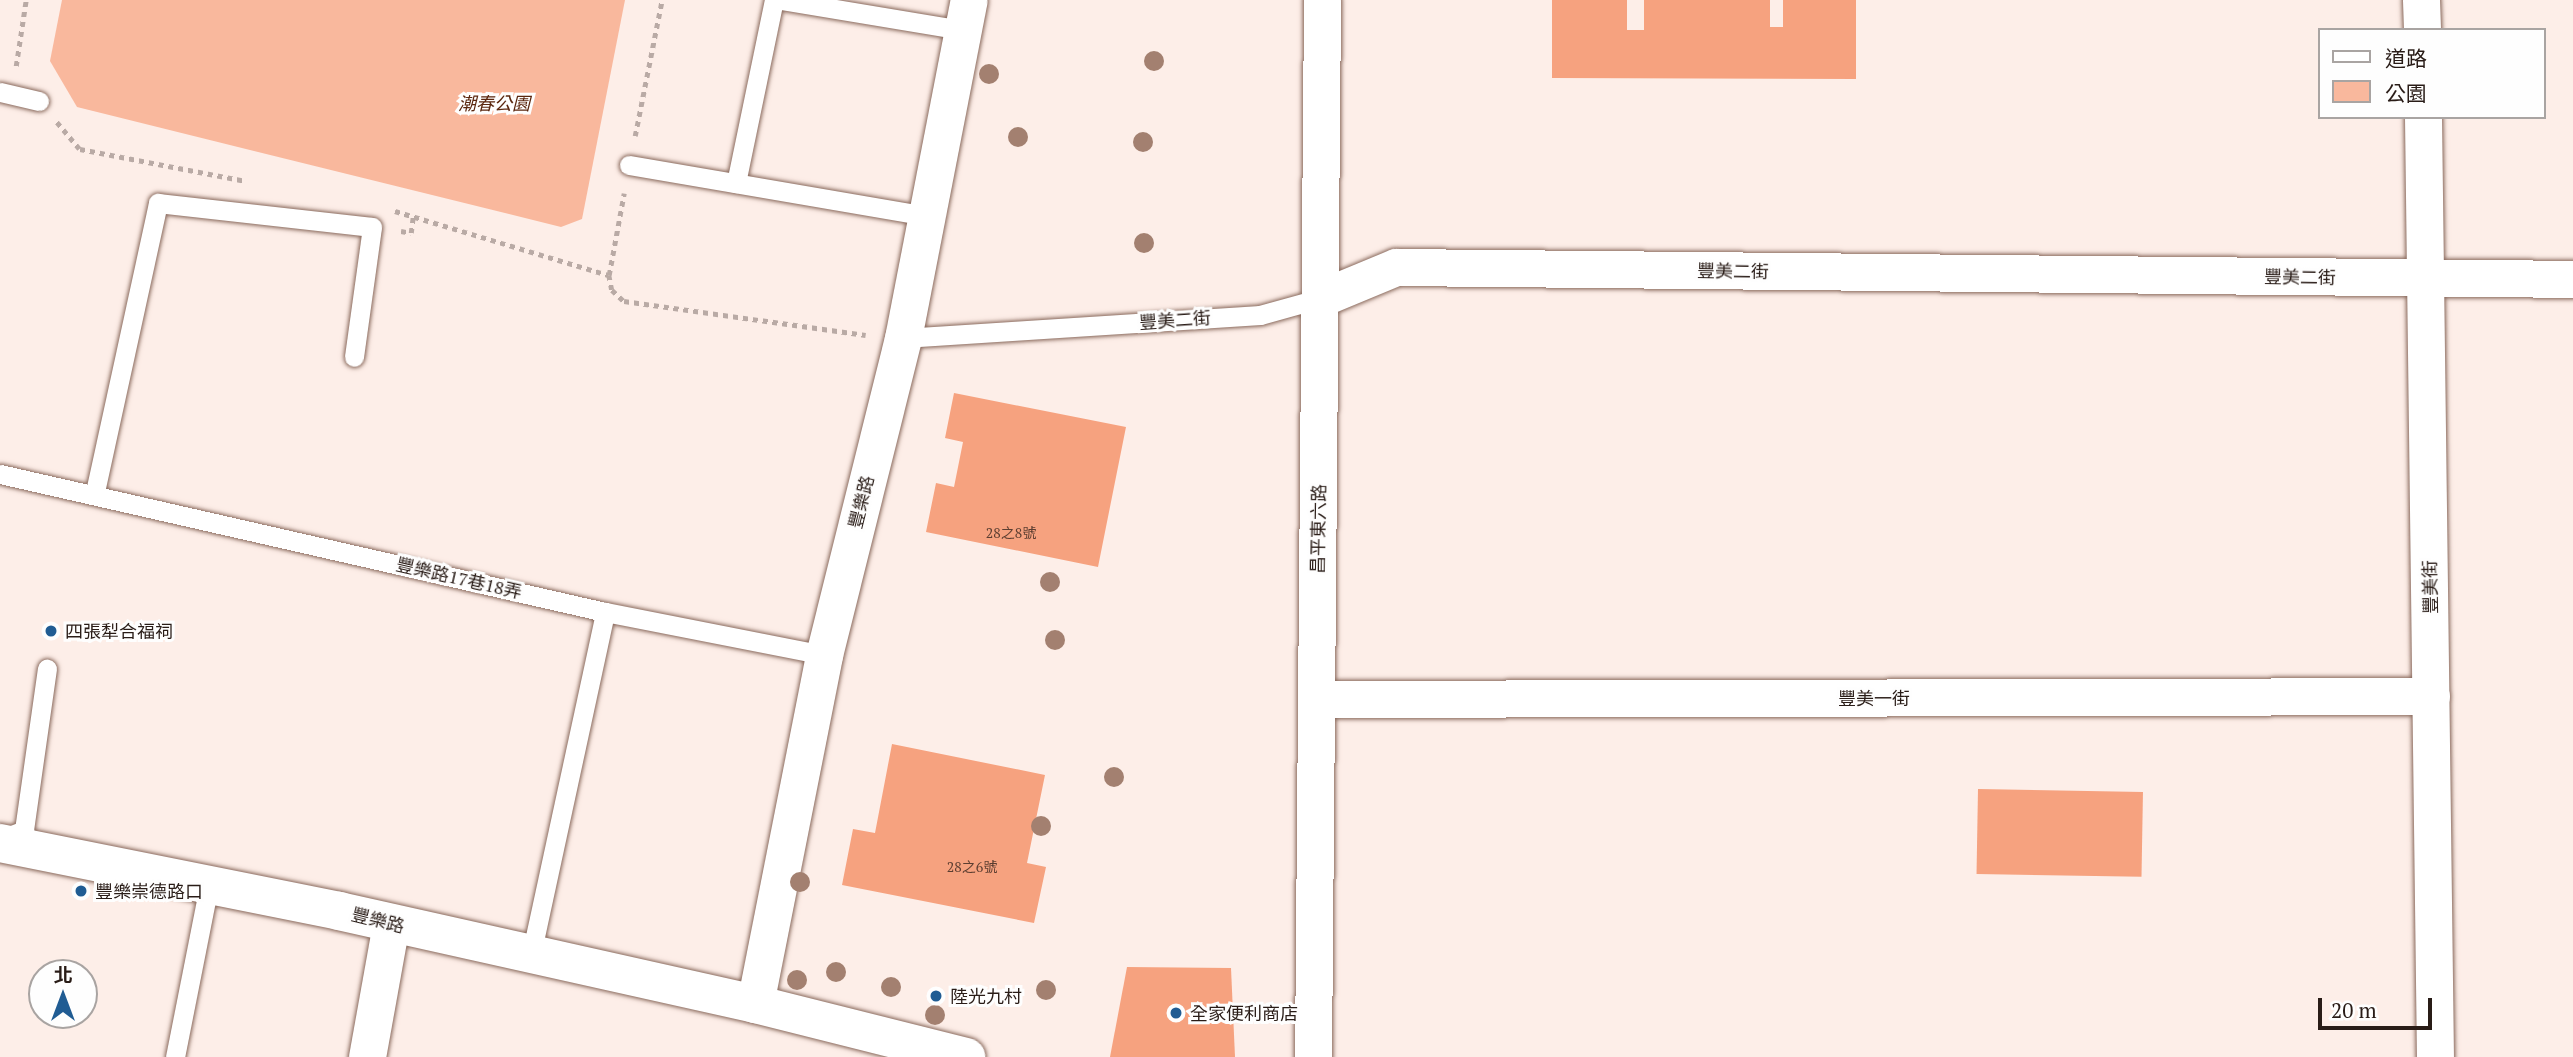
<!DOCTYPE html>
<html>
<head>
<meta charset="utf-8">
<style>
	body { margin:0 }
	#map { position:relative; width:2573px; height:1057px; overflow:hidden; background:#fdeee8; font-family:"PT Serif","Noto Sans TC",serif }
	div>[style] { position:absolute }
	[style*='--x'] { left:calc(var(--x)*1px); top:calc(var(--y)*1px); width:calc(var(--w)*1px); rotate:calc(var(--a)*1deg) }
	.green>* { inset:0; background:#f9b89d }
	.building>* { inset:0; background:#f6a27f; transform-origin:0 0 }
	.path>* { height:4.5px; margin-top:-2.25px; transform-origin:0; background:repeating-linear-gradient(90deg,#b9aaa5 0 5px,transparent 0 10px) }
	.roads { filter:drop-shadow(0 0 2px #8a6a5d) drop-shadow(0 0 2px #8a6a5d) }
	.service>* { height:19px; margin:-9.5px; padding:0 9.5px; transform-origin:9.5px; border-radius:9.5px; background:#fff }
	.minor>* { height:37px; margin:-18.5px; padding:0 18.5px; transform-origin:18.5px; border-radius:18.5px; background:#fff }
	.tertiary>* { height:38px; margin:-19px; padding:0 19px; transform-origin:19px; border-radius:19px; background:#fff }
	.trees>* { width:20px; height:20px; margin:-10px; border-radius:50%; background:#a38070 }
	.dots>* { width:19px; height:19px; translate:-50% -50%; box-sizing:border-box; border:4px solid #fefefe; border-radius:50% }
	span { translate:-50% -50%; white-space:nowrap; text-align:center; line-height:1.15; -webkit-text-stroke:6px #fefefe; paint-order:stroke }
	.number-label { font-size:14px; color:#5c3e31 }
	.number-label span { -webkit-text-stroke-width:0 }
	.park-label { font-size:18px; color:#5a260e; font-style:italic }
	.street-label { font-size:18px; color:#291c17 }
	.poi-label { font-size:18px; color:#291c17 }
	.left { translate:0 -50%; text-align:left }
	.legend { position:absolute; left:2318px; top:28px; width:228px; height:91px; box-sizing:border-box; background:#fefefe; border:2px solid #a9a4a2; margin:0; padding:9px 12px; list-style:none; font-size:21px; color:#291c17 }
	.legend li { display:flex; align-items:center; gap:14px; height:35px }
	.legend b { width:35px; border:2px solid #a9a4a2 }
	.north { position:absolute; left:28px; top:959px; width:70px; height:70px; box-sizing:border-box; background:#fefefe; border:2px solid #a9a4a2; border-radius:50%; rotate:0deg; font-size:19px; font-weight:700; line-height:28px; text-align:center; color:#291c17 }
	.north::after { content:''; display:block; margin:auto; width:24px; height:32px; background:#205c93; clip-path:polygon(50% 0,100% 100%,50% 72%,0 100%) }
	.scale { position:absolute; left:2318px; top:998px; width:114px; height:32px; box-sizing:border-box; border:4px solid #291c17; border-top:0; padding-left:9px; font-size:21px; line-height:24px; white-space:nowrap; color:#291c17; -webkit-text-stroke:5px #fefefe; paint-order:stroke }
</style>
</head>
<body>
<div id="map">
	<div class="green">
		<i style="clip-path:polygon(62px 0,625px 0,582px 219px,561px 227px,77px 107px,50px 61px)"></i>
	</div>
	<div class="building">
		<i style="clip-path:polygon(1552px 0,1627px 0,1627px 30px,1644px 30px,1644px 0,1770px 0,1770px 27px,1783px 27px,1783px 0,1856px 0,1856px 79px,1552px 78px)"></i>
		<i style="clip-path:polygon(954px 393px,1126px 427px,1098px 567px,926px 532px,936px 483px,954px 487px,963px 442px,945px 438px)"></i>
		<i style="clip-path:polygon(892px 744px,1045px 775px,1027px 863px,1046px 867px,1034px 923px,842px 885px,853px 829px,875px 833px)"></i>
		<i style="left:1978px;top:789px;width:165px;height:85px;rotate:1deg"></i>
		<i style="clip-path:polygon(1127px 967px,1231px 968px,1235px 1057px,1110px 1057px)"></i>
	</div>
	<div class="path">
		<i style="--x:16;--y:66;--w:67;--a:-81.4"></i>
		<i style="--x:57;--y:122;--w:35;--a:50"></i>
		<i style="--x:80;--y:149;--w:169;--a:10.9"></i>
		<i style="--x:635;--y:136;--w:139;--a:-78.8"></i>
		<i style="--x:395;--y:211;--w:223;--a:16.7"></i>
		<i style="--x:609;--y:275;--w:83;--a:-79.6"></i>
		<i style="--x:401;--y:231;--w:10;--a:11"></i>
		<i style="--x:411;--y:233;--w:17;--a:-83"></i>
		<i style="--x:609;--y:275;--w:15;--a:79"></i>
		<i style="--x:612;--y:290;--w:16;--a:43"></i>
		<i style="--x:624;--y:301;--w:244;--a:8"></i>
	</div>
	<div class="roads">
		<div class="service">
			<i style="--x:781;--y:0;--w:184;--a:9.4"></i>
			<i style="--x:0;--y:92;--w:40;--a:13"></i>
			<i style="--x:629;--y:165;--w:301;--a:9.7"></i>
			<i style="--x:736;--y:183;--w:187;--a:-78.3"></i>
			<i style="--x:903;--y:338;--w:358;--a:-3.7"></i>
			<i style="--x:1260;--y:315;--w:63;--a:-15.6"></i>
			<i style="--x:0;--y:474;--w:621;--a:12.85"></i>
			<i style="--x:605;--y:612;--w:223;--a:11.1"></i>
			<i style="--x:95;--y:492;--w:296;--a:-77.7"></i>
			<i style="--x:158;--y:203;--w:215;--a:6.4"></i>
			<i style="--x:372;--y:227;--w:131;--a:97.9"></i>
			<i style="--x:1;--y:839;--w:25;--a:-21"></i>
			<i style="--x:24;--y:830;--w:163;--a:-81.9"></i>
			<i style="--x:531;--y:955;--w:351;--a:-77.8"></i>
			<i style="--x:175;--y:1057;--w:175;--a:-78.8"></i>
		</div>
		<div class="minor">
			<i style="--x:2421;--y:0;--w:30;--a:88"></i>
			<i style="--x:2423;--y:117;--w:940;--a:89.27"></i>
			<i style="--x:1321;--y:298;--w:81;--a:-22.5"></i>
			<i style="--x:1396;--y:267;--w:1177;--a:0.58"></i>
			<i style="--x:1316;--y:699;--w:1115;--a:-0.15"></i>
			<i style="--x:755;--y:1004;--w:356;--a:-78.8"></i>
			<i style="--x:824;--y:655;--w:327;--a:-76"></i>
			<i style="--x:903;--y:338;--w:344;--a:-79"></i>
			<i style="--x:367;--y:1057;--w:135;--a:-79.8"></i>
			<i style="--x:1313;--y:1057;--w:1057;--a:-89.51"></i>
		</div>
		<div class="tertiary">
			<i style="--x:0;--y:843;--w:346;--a:11.3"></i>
			<i style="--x:339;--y:911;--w:426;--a:12.6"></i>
			<i style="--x:755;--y:1004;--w:218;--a:14.1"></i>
		</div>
	</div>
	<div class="trees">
		<i style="left:1154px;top:61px"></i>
		<i style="left:989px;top:74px"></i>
		<i style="left:1018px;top:137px"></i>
		<i style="left:1143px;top:142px"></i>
		<i style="left:1144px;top:243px"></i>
		<i style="left:1050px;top:582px"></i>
		<i style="left:1055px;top:640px"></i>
		<i style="left:1114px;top:777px"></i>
		<i style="left:1041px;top:826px"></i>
		<i style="left:800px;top:882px"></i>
		<i style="left:836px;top:972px"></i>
		<i style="left:797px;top:980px"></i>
		<i style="left:891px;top:987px"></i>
		<i style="left:1046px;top:990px"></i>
		<i style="left:935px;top:1015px"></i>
	</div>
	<div class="dots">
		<i style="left:51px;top:631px;background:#205c93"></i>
		<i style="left:81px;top:891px;background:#205c93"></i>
		<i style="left:936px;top:996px;background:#205c93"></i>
		<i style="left:1176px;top:1013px;background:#205c93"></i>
	</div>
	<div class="number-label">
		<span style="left:1011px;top:533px">28之8號</span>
		<span style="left:972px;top:867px">28之6號</span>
	</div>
	<div class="park-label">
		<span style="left:494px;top:103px">潮春公園</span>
	</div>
	<div class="street-label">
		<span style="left:1733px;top:271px;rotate:1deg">豐美二街</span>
		<span style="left:2300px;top:277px;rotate:1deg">豐美二街</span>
		<span style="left:1175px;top:320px;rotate:-4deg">豐美二街</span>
		<span style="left:861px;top:502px;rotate:-76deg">豐樂路</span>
		<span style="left:1318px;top:529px;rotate:-89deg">昌平東六路</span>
		<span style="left:459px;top:578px;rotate:13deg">豐樂路17巷18弄</span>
		<span style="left:2430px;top:587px;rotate:-91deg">豐美街</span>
		<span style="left:1874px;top:698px">豐美一街</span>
		<span style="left:378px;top:920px;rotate:14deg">豐樂路</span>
	</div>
	<div class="poi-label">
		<span class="left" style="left:65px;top:631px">四張犁合福祠</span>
		<span class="left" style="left:95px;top:891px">豐樂崇德路口</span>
		<span class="left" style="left:950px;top:996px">陸光九村</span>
		<span class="left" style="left:1190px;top:1013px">全家便利商店</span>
	</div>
	<ul class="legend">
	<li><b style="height:9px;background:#fff"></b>道路</li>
	<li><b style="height:19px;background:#f9b89d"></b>公園</li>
	</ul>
	<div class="north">北</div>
	<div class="scale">20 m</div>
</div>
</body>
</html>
